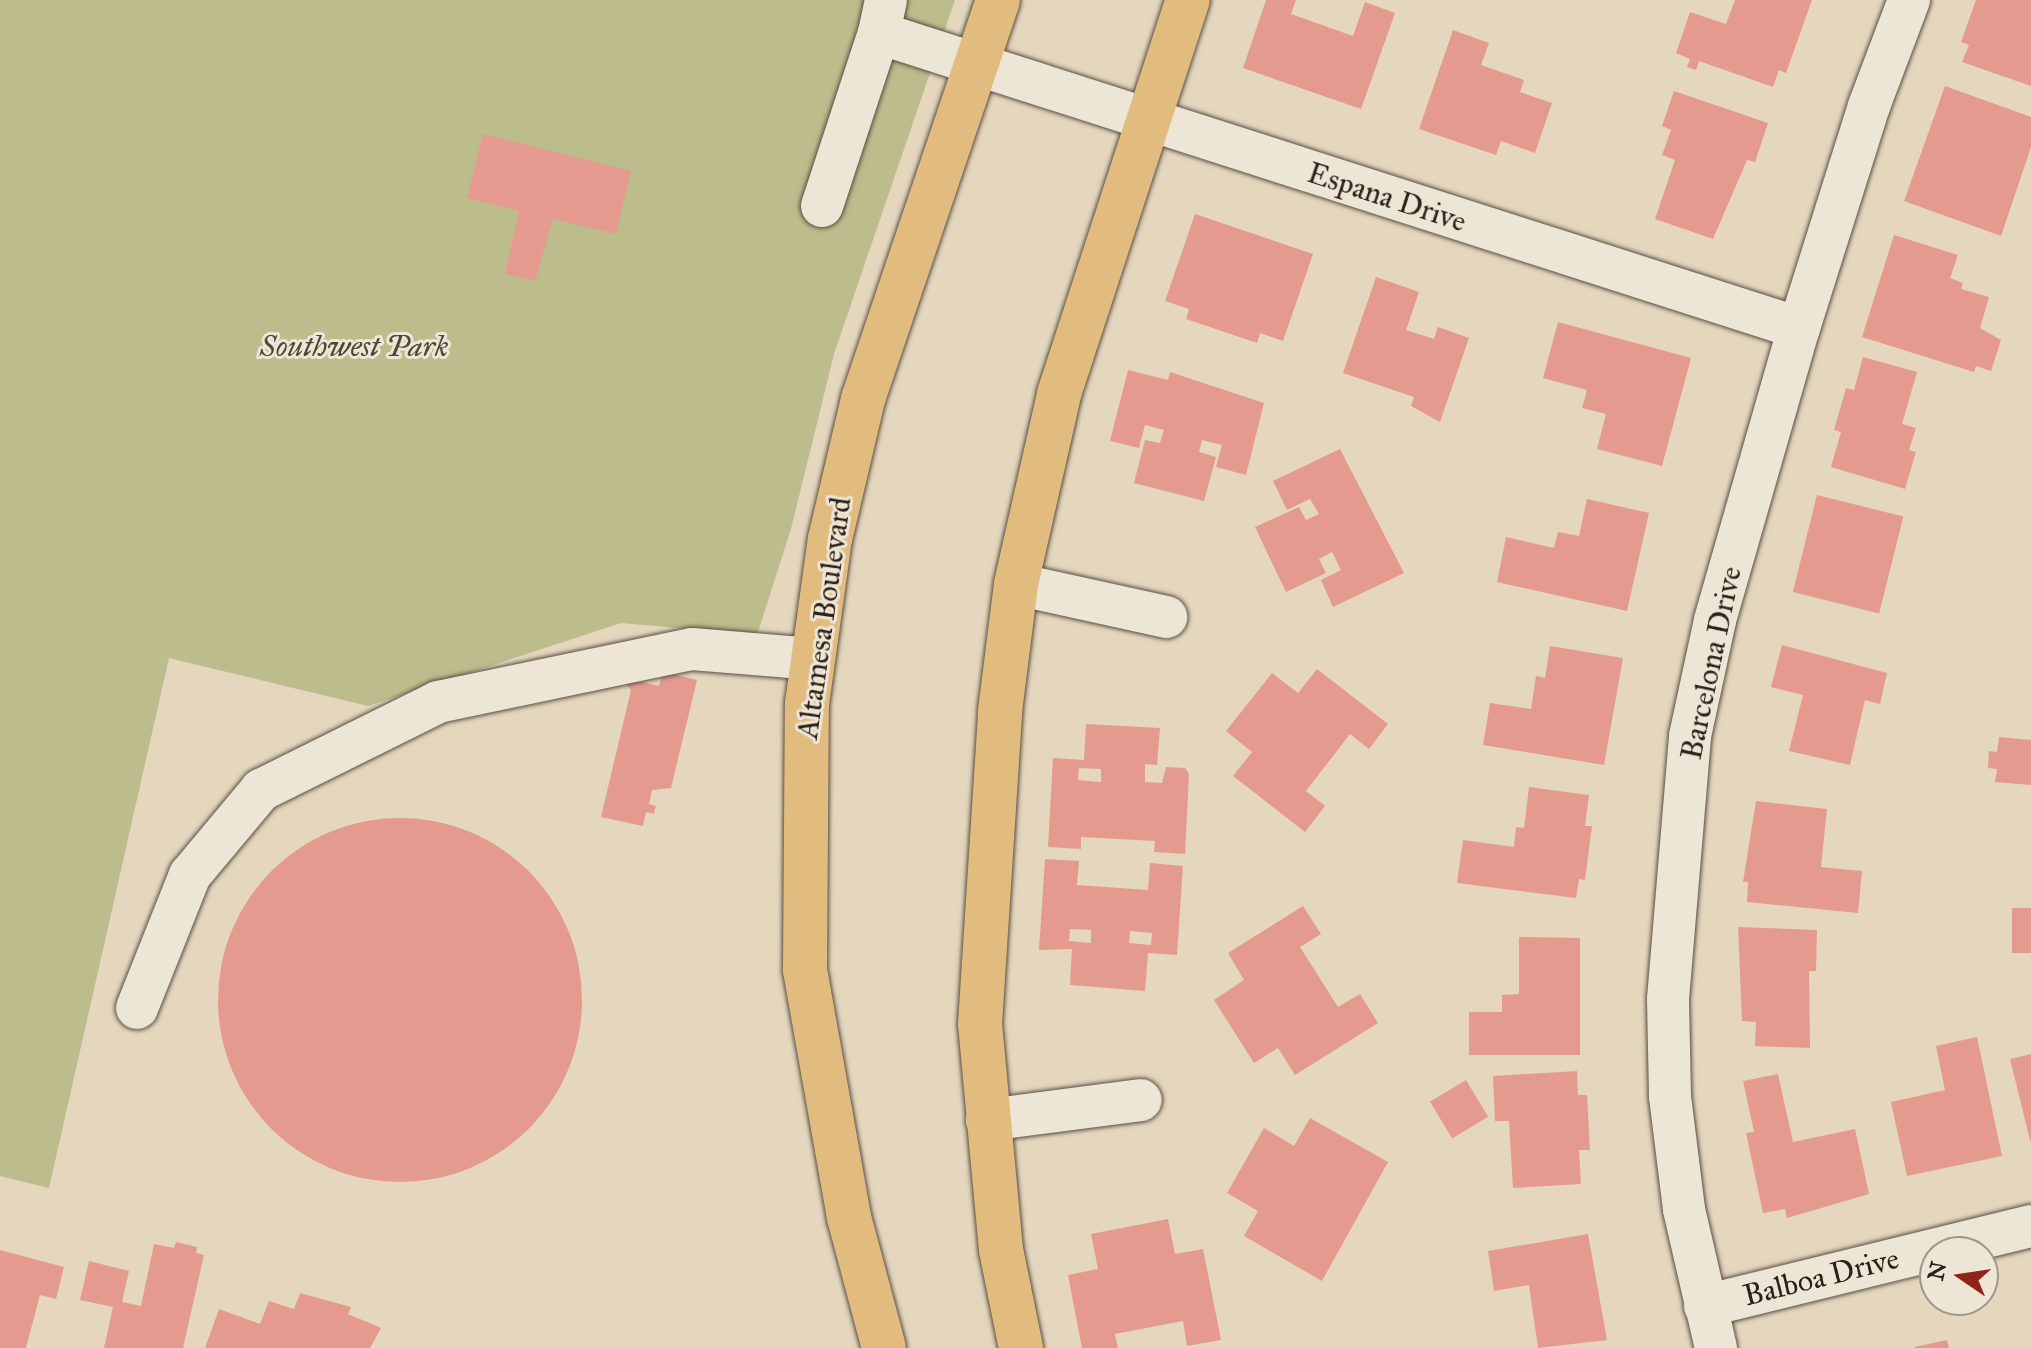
<!DOCTYPE html>
<html>
<head>
<meta charset="utf-8">
<style>
	body { margin:0 }
	#map { position:relative; width:2031px; height:1348px; overflow:hidden; background:#e4d7be; font-family:"IM FELL Great Primer",serif }
	div>[style] { position:absolute }
	[style*='--x'] { left:calc(var(--x)*1px); top:calc(var(--y)*1px); width:calc(var(--w)*1px); rotate:calc(var(--a)*1deg) }
	.green>* { inset:0; background:#bcbc8c }
	.building>* { inset:0; background:#e59a8f; transform-origin:0 0 }
	.round { border-radius:50% }
	.roads { filter:drop-shadow(0 0 2px #5a4e42) drop-shadow(0 0 2px #5a4e42) }
	.minor>* { height:42px; margin:-21px; padding:0 21px; transform-origin:21px; border-radius:21px; background:#ede5d5 }
	.major>* { height:44px; margin:-22px; padding:0 22px; transform-origin:22px; border-radius:22px; background:#e2bc7f }
	span { translate:-50% -50%; white-space:nowrap; text-align:center; line-height:1.15; -webkit-text-stroke:6px #ede5d5; paint-order:stroke }
	.street-label { font-size:30px; color:#2c2018 }
	.park-label { font-size:30px; color:#504735; font-style:italic }
	.north { position:absolute; left:1919px; top:1236px; width:80px; height:80px; box-sizing:border-box; background:#ede5d5; border:2px solid #a09689; border-radius:50%; rotate:283deg; font-size:22px; font-weight:700; line-height:32px; text-align:center; color:#2c2018 }
	.north::after { content:''; display:block; margin:auto; width:28px; height:36px; background:#8f2418; clip-path:polygon(50% 0,100% 100%,50% 72%,0 100%) }
</style>
</head>
<body>
<div id="map">
	<div class="green">
		<i style="clip-path:polygon(0 0,955px 0,834px 354px,791px 529px,757px 635px,621px 623px,368px 706px,169px 658px,49px 1188px,0 1176px)"></i>
	</div>
	<div class="building">
		<i style="clip-path:polygon(1266px 0,1296px 0,1291px 14px,1353px 36px,1365px 2px,1395px 13px,1361px 109px,1243px 68px)"></i>
		<i style="clip-path:polygon(1735px 0,1812px 0,1786px 73px,1779px 70px,1773px 87px,1699px 61px,1696px 70px,1687px 67px,1690px 59px,1676px 53px,1690px 12px,1726px 24px)"></i>
		<i style="clip-path:polygon(1976px 0,2031px 0,2031px 86px,1962px 62px,1969px 45px,1961px 42px)"></i>
		<i style="clip-path:polygon(1453px 30px,1489px 43px,1481px 65px,1524px 80px,1520px 92px,1552px 103px,1535px 153px,1501px 141px,1496px 155px,1419px 129px)"></i>
		<i style="clip-path:polygon(1945px 86px,2031px 117px,2031px 147px,2001px 236px,1904px 201px)"></i>
		<i style="clip-path:polygon(1674px 91px,1768px 123px,1755px 162px,1747px 160px,1713px 239px,1655px 219px,1675px 160px,1662px 155px,1671px 130px,1662px 126px)"></i>
		<i style="clip-path:polygon(483px 134px,631px 171px,616px 234px,553px 219px,535px 281px,505px 274px,519px 211px,467px 198px)"></i>
		<i style="clip-path:polygon(1195px 214px,1313px 254px,1283px 341px,1260px 333px,1257px 343px,1186px 319px,1189px 309px,1165px 301px)"></i>
		<i style="clip-path:polygon(1894px 235px,1958px 255px,1950px 278px,1963px 283px,1961px 289px,1989px 297px,1980px 328px,2001px 340px,1991px 371px,1976px 366px,1974px 372px,1862px 337px)"></i>
		<i style="clip-path:polygon(1376px 277px,1419px 292px,1406px 330px,1434px 339px,1438px 327px,1469px 338px,1440px 422px,1411px 406px,1414px 397px,1343px 373px)"></i>
		<i style="clip-path:polygon(1558px 322px,1691px 358px,1662px 466px,1597px 449px,1606px 414px,1582px 408px,1587px 390px,1543px 378px)"></i>
		<i style="clip-path:polygon(1863px 357px,1917px 372px,1902px 424px,1916px 428px,1909px 450px,1916px 452px,1905px 489px,1831px 467px,1841px 432px,1834px 430px,1846px 388px,1854px 390px)"></i>
		<i style="clip-path:polygon(1128px 370px,1168px 380px,1170px 372px,1264px 403px,1246px 475px,1216px 467px,1222px 445px,1202px 440px,1199px 452px,1216px 457px,1204px 501px,1134px 483px,1145px 440px,1160px 443px,1164px 430px,1145px 425px,1139px 448px,1110px 441px)"></i>
		<i style="clip-path:polygon(1340px 449px,1404px 573px,1333px 607px,1321px 580px,1341px 570px,1332px 552px,1319px 559px,1326px 573px,1286px 592px,1255px 527px,1299px 507px,1306px 520px,1319px 514px,1310px 499px,1287px 510px,1273px 481px)"></i>
		<i style="left:1817px;top:495px;width:89px;height:100px;rotate:14deg"></i>
		<i style="clip-path:polygon(1587px 499px,1649px 513px,1627px 611px,1497px 582px,1506px 537px,1554px 548px,1558px 532px,1579px 536px)"></i>
		<i style="clip-path:polygon(1782px 645px,1887px 673px,1880px 704px,1865px 700px,1850px 765px,1789px 751px,1803px 695px,1771px 687px)"></i>
		<i style="clip-path:polygon(1550px 646px,1623px 658px,1604px 765px,1483px 745px,1490px 703px,1531px 709px,1536px 676px,1545px 678px)"></i>
		<i style="clip-path:polygon(1317px 669px,1388px 724px,1369px 749px,1350px 734px,1306px 791px,1325px 806px,1305px 832px,1233px 776px,1252px 752px,1226px 731px,1272px 673px,1298px 693px)"></i>
		<i style="clip-path:polygon(663px 672px,697px 680px,671px 788px,652px 790px,649px 804px,656px 806px,654px 814px,646px 812px,643px 826px,601px 817px,631px 690px,621px 677px,659px 686px)"></i>
		<i style="clip-path:polygon(evenodd,1086px 724px,1160px 728px,1157px 765px,1145px 764px,1145px 782px,1162px 783px,1166px 767px,1185px 768px,1189px 774px,1185px 854px,1154px 852px,1155px 841px,1081px 837px,1081px 849px,1048px 847px,1053px 758px,1084px 760px,1086px 724px,1079px 768px,1101px 769px,1101px 782px,1078px 780px,1079px 768px)"></i>
		<i style="clip-path:polygon(1999px 737px,2031px 740px,2031px 785px,1995px 782px,1997px 769px,1988px 768px,1989px 751px,1997px 752px)"></i>
		<i style="clip-path:polygon(1529px 787px,1589px 795px,1585px 826px,1592px 826px,1585px 880px,1579px 879px,1576px 898px,1457px 883px,1463px 840px,1514px 847px,1516px 827px,1524px 828px)"></i>
		<i style="clip-path:polygon(1756px 801px,1827px 809px,1821px 867px,1862px 871px,1858px 913px,1747px 902px,1748px 882px,1743px 882px)"></i>
		<i class="round" style="left:218px;top:818px;width:364px;height:364px"></i>
		<i style="clip-path:polygon(evenodd,1045px 859px,1079px 861px,1077px 885px,1148px 890px,1150px 863px,1183px 866px,1177px 955px,1148px 953px,1145px 991px,1070px 985px,1072px 949px,1039px 950px,1045px 859px,1070px 929px,1091px 930px,1091px 943px,1069px 941px,1070px 929px,1045px 859px,1130px 931px,1152px 933px,1151px 945px,1129px 943px,1130px 931px)"></i>
		<i style="clip-path:polygon(1303px 906px,1321px 934px,1300px 947px,1338px 1007px,1360px 994px,1378px 1023px,1295px 1075px,1278px 1048px,1254px 1063px,1214px 1000px,1244px 980px,1228px 953px)"></i>
		<i style="left:2031px;top:908px;width:45px;height:19px;rotate:90deg"></i>
		<i style="clip-path:polygon(1738px 927px,1817px 930px,1816px 971px,1809px 971px,1810px 1048px,1755px 1046px,1756px 1022px,1742px 1021px)"></i>
		<i style="clip-path:polygon(1519px 937px,1580px 938px,1580px 1055px,1469px 1055px,1469px 1012px,1502px 1012px,1502px 995px,1519px 994px)"></i>
		<i style="clip-path:polygon(1977px 1037px,2002px 1156px,1907px 1176px,1891px 1102px,1945px 1090px,1936px 1046px)"></i>
		<i style="clip-path:polygon(2031px 1054px,2031px 1140px,2030px 1140px,2010px 1059px)"></i>
		<i style="clip-path:polygon(1577px 1071px,1578px 1095px,1587px 1095px,1590px 1150px,1579px 1150px,1581px 1184px,1513px 1188px,1509px 1121px,1495px 1121px,1493px 1076px)"></i>
		<i style="clip-path:polygon(1778px 1074px,1793px 1142px,1855px 1129px,1869px 1194px,1787px 1218px,1785px 1209px,1763px 1213px,1746px 1133px,1754px 1132px,1743px 1081px)"></i>
		<i style="left:1466px;top:1080px;width:43px;height:42px;rotate:59deg"></i>
		<i style="clip-path:polygon(1310px 1118px,1388px 1162px,1322px 1281px,1244px 1236px,1258px 1211px,1227px 1193px,1264px 1128px,1294px 1146px)"></i>
		<i style="clip-path:polygon(1168px 1219px,1175px 1254px,1203px 1249px,1221px 1340px,1187px 1346px,1183px 1321px,1115px 1334px,1118px 1348px,1082px 1348px,1068px 1275px,1098px 1269px,1091px 1234px)"></i>
		<i style="clip-path:polygon(1588px 1234px,1607px 1340px,1538px 1348px,1529px 1285px,1494px 1291px,1488px 1251px)"></i>
		<i style="clip-path:polygon(176px 1242px,197px 1247px,196px 1253px,204px 1255px,183px 1348px,104px 1348px,113px 1307px,80px 1300px,89px 1261px,129px 1271px,122px 1302px,141px 1306px,154px 1244px,174px 1248px)"></i>
		<i style="clip-path:polygon(0 1250px,64px 1267px,56px 1299px,40px 1295px,26px 1348px,0 1348px)"></i>
		<i style="clip-path:polygon(300px 1293px,351px 1307px,348px 1314px,381px 1328px,370px 1348px,205px 1348px,219px 1309px,260px 1324px,269px 1301px,294px 1309px)"></i>
		<i style="clip-path:polygon(1947px 1340px,1949px 1348px,1914px 1348px,1914px 1347px)"></i>
	</div>
	<div class="roads">
		<div class="minor">
			<i style="--x:886;--y:0;--w:34;--a:102"></i>
			<i style="--x:879;--y:33;--w:966;--a:17.78"></i>
			<i style="--x:822;--y:206;--w:182;--a:-71.8"></i>
			<i style="--x:1016;--y:584;--w:154;--a:12.4"></i>
			<i style="--x:137;--y:1008;--w:143;--a:-68.3"></i>
			<i style="--x:190;--y:875;--w:111;--a:-50.1"></i>
			<i style="--x:261;--y:790;--w:198;--a:-26.4"></i>
			<i style="--x:438;--y:702;--w:259;--a:-11.8"></i>
			<i style="--x:692;--y:649;--w:121;--a:4.7"></i>
			<i style="--x:987;--y:1120;--w:155;--a:-7.4"></i>
			<i style="--x:1705;--y:1306;--w:336;--a:-13.8"></i>
			<i style="--x:1716;--y:1348;--w:143;--a:-103"></i>
			<i style="--x:1684;--y:1209;--w:114;--a:-97.1"></i>
			<i style="--x:1670;--y:1096;--w:97;--a:-91.2"></i>
			<i style="--x:1668;--y:999;--w:264;--a:-85.2"></i>
			<i style="--x:1690;--y:736;--w:119;--a:-77.8"></i>
			<i style="--x:1715;--y:620;--w:304;--a:-74"></i>
			<i style="--x:1799;--y:328;--w:233;--a:-72.5"></i>
			<i style="--x:1869;--y:106;--w:113;--a:-69.3"></i>
		</div>
		<div class="major">
			<i style="--x:884;--y:1348;--w:136;--a:-105"></i>
			<i style="--x:849;--y:1217;--w:251;--a:-100.1"></i>
			<i style="--x:805;--y:970;--w:266;--a:-89.6"></i>
			<i style="--x:807;--y:704;--w:167;--a:-82.1"></i>
			<i style="--x:830;--y:539;--w:144;--a:-76.7"></i>
			<i style="--x:863;--y:399;--w:421;--a:-71.3"></i>
			<i style="--x:1021;--y:1348;--w:100;--a:-101.5"></i>
			<i style="--x:1001;--y:1250;--w:227;--a:-95.3"></i>
			<i style="--x:980;--y:1024;--w:314;--a:-86.3"></i>
			<i style="--x:1000;--y:711;--w:128;--a:-82.8"></i>
			<i style="--x:1016;--y:584;--w:195;--a:-77.2"></i>
			<i style="--x:1059;--y:394;--w:415;--a:-71.9"></i>
		</div>
	</div>
	<div class="street-label">
		<span style="left:1387px;top:197px;rotate:18deg">Espana Drive</span>
		<span style="left:824px;top:618px;rotate:-82deg">Altamesa Boulevard</span>
		<span style="left:1711px;top:663px;rotate:-78deg">Barcelona Drive</span>
		<span style="left:1821px;top:1277px;rotate:-14deg">Balboa Drive</span>
	</div>
	<div class="park-label">
		<span style="left:354px;top:346px">Southwest Park</span>
	</div>
	<div class="north">N</div>
</div>
</body>
</html>
